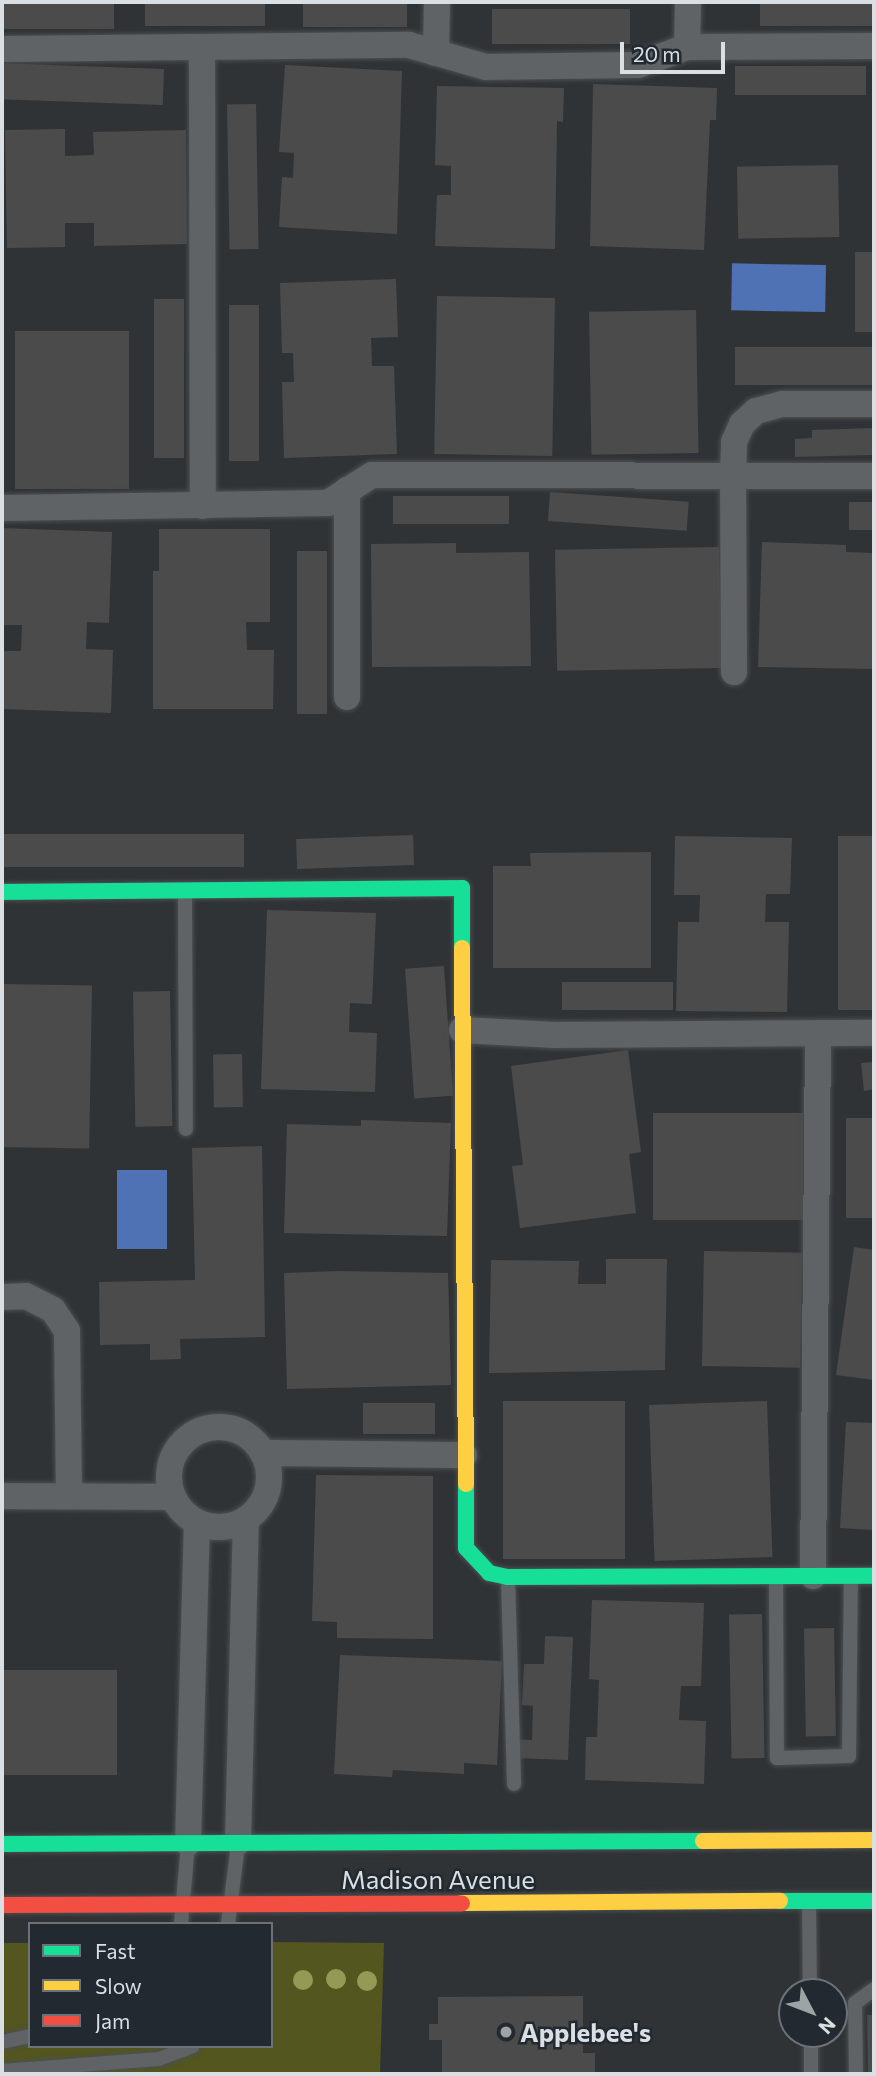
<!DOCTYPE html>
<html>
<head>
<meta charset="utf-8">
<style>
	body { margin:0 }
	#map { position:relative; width:876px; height:2076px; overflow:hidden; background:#303336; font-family:Commissioner,sans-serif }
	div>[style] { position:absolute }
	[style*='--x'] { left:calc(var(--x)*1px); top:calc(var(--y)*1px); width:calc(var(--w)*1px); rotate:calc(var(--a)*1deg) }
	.green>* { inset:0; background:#53561e }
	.water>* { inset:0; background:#4f72b5; transform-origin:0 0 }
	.building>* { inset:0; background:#4b4b4b; transform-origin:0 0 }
	.roads { filter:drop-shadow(0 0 2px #4b4f51) drop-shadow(0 0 2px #4b4f51) }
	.lane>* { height:14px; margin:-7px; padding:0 7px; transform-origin:7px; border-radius:7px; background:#606366 }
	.street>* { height:26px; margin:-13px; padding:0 13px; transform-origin:13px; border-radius:13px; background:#606366 }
	.street>.ring { margin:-13px; padding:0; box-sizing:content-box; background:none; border:26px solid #606366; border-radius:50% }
	.fast>* { height:16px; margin:-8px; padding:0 8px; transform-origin:8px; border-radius:8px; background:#16e098 }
	.slow>* { height:16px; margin:-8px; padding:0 8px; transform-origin:8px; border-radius:8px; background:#ffcf43 }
	.jam>* { height:16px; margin:-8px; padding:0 8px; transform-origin:8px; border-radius:8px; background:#f24e42 }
	.trees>* { width:20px; height:20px; margin:-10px; border-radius:50%; background:#939a55 }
	.dots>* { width:19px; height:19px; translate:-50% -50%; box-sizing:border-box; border:4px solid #222930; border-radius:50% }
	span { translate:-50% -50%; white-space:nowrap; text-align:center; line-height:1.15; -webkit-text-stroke:5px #222930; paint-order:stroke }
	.street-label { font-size:26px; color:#dadfe3 }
	.poi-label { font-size:26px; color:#dadfe3; font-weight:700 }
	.left { translate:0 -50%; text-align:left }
	.frame { position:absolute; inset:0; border:4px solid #dadfe3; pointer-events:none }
	.legend { position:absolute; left:28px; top:1922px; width:245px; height:126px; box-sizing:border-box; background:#222930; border:2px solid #6c7278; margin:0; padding:9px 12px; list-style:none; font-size:21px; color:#dadfe3 }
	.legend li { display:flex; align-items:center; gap:14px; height:35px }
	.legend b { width:35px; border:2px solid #6c7278 }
	.north { position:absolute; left:778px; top:1978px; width:70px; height:70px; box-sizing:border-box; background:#222930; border:2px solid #6c7278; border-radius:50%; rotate:132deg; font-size:19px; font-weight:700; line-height:28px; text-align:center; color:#dadfe3 }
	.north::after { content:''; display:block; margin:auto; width:24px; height:32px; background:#9ea3a6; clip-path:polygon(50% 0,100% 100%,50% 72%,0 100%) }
	.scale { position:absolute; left:620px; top:42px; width:105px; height:32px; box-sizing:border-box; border:4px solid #dadfe3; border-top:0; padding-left:9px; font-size:21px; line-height:24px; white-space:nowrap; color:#dadfe3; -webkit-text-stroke:5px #222930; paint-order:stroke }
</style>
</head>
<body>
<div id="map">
	<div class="green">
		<i style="clip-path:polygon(271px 1942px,384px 1943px,380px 2074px,2px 2074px,2px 1943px,30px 1943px,30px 2046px,271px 2046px)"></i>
	</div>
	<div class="water">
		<i style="left:826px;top:265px;width:47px;height:94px;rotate:91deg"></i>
		<i style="left:117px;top:1170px;width:50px;height:79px"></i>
	</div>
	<div class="building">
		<i style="left:2px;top:2px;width:112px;height:27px"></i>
		<i style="left:145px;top:2px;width:120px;height:24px"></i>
		<i style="left:303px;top:2px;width:104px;height:25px"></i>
		<i style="left:760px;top:2px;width:114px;height:24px"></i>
		<i style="left:630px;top:9px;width:35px;height:138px;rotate:90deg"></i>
		<i style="clip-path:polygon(285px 65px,402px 71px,397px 234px,279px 227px,282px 177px,293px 178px,294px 153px,279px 152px)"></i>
		<i style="left:866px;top:66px;width:29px;height:131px;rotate:90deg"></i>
		<i style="left:164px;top:69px;width:36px;height:162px;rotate:92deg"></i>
		<i style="clip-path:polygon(593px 84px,717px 88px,716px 120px,710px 120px,704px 250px,590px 246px)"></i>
		<i style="clip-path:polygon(437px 86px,564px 88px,563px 122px,557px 121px,555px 249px,435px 246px,437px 195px,451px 195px,451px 166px,435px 165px)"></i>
		<i style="left:256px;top:104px;width:145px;height:29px;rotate:89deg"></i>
		<i style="clip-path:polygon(65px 129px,65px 156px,94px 155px,93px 132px,186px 130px,187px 244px,94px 246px,94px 223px,65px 223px,65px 247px,7px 248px,5px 130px)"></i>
		<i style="left:838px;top:165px;width:72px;height:101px;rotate:89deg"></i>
		<i style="left:855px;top:252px;width:19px;height:80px"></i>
		<i style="clip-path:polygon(396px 279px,398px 337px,371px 338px,372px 366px,394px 366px,397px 454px,284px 458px,282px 382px,294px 382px,293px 353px,282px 353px,280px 283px)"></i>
		<i style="left:437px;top:296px;width:118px;height:158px;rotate:1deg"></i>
		<i style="left:154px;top:299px;width:30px;height:159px"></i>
		<i style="left:259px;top:305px;width:156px;height:30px;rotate:90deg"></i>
		<i style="left:696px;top:310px;width:143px;height:107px;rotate:89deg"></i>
		<i style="left:129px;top:331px;width:158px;height:114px;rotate:90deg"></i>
		<i style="left:874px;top:347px;width:38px;height:139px;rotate:90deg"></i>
		<i style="clip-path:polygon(874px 428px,874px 455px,795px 457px,795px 439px,812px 438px,812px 430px)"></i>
		<i style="left:550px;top:492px;width:139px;height:29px;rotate:4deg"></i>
		<i style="left:509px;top:496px;width:28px;height:116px;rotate:90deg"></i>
		<i style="left:849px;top:502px;width:25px;height:28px"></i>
		<i style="clip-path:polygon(2px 528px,112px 532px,109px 623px,87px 622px,86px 649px,113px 650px,111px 713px,2px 709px,2px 651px,21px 651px,22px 625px,2px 625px)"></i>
		<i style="clip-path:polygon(159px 529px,270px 529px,270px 622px,246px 622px,247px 650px,274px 650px,273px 709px,153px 709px,153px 571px,159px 571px)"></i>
		<i style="clip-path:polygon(762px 542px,846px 545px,846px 552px,874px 553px,874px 669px,758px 667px)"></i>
		<i style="clip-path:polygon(456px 543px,456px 553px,529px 552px,531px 666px,372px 667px,371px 544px)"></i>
		<i style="left:719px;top:547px;width:121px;height:164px;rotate:89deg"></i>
		<i style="left:297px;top:551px;width:30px;height:163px"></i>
		<i style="left:2px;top:834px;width:242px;height:33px"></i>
		<i style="left:413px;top:835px;width:30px;height:117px;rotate:88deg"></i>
		<i style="clip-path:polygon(675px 836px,792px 838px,790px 894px,766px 894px,765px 922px,789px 922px,787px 1012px,676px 1011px,678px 922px,699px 922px,700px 895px,674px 895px)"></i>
		<i style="left:838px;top:836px;width:36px;height:174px"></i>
		<i style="clip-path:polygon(651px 852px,651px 968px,493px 968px,493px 866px,531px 866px,530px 853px)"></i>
		<i style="clip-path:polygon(267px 910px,376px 913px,372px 1004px,350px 1003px,349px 1032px,377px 1033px,375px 1092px,261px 1089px)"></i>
		<i style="left:444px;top:966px;width:130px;height:39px;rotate:86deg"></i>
		<i style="left:673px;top:982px;width:28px;height:111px;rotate:90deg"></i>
		<i style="left:2px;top:984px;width:90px;height:163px;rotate:1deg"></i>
		<i style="left:170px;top:991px;width:135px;height:37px;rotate:89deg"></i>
		<i style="clip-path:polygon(628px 1050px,641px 1152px,629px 1154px,636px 1213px,520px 1228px,512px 1166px,523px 1165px,511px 1066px)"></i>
		<i style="left:242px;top:1054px;width:53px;height:29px;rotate:89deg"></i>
		<i style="clip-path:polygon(874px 1062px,874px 1089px,864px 1091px,861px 1063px)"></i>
		<i style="left:653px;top:1113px;width:150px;height:107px"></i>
		<i style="left:846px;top:1118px;width:28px;height:100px"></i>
		<i style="clip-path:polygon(361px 1120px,451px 1123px,447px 1236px,284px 1233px,287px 1124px,361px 1126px)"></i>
		<i style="clip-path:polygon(262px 1146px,265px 1337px,180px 1339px,181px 1359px,150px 1360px,150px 1344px,100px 1345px,99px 1282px,195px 1280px,192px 1148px)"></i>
		<i style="clip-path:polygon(854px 1247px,874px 1250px,874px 1380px,836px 1375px)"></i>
		<i style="left:704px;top:1251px;width:98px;height:115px;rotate:1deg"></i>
		<i style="clip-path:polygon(606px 1259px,667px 1259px,665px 1370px,489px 1373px,491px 1260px,579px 1261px,578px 1284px,606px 1284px)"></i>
		<i style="clip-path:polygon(340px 1271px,448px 1273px,451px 1385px,287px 1389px,284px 1273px)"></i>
		<i style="left:625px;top:1401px;width:158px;height:122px;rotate:90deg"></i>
		<i style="left:767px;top:1401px;width:156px;height:118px;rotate:88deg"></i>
		<i style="left:435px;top:1403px;width:31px;height:72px;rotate:90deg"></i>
		<i style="clip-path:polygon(846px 1422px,874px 1423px,874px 1530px,840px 1528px)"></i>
		<i style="clip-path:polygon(316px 1475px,433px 1476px,433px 1639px,337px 1638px,337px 1622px,312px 1621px)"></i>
		<i style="clip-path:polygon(592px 1600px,704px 1603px,701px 1686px,681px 1686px,679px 1720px,706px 1721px,704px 1784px,585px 1780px,586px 1737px,597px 1737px,599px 1680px,589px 1679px)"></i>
		<i style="left:762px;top:1614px;width:144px;height:33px;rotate:89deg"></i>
		<i style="left:834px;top:1628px;width:108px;height:30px;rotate:89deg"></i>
		<i style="clip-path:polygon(545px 1636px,573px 1637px,568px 1760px,515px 1758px,516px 1739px,532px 1740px,533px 1706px,522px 1705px,524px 1664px,544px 1664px)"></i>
		<i style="clip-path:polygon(340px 1655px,502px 1661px,497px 1765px,464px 1763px,464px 1774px,393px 1770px,392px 1777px,334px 1774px)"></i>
		<i style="left:2px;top:1670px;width:115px;height:105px"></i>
		<i style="clip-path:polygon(583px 1996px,583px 2053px,595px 2053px,595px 2074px,442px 2074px,442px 2040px,429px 2040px,429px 2024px,438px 2024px,438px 1997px)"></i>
		<i style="clip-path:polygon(867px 2015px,874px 2015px,874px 2074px,868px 2074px)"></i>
	</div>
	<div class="roads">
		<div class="lane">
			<i style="--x:185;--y:892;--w:237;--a:89.8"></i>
			<i style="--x:776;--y:1578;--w:180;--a:89.7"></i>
			<i style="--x:777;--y:1758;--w:72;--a:-1.6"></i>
			<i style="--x:849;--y:1756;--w:179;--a:-89.4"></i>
			<i style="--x:508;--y:1579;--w:205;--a:88.3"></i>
			<i style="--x:809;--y:1903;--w:89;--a:89.4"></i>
			<i style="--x:181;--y:1924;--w:80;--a:-85"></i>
			<i style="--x:228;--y:1924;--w:80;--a:-82.8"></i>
			<i style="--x:811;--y:2034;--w:40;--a:90"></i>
			<i style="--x:2;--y:2042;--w:29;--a:-12"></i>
			<i style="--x:2;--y:2071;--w:157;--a:-4.4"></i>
			<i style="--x:159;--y:2059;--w:36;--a:-21"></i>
			<i style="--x:856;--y:2074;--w:71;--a:-90.8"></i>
			<i style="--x:855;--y:2003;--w:24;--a:-36"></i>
		</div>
		<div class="street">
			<i style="--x:202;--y:47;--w:459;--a:89.9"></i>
			<i style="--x:687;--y:47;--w:45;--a:-88.7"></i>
			<i style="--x:2;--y:49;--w:407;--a:-0.6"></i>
			<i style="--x:409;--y:45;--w:80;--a:15.9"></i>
			<i style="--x:486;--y:67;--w:152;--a:-0.8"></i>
			<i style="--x:638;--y:65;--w:52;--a:-20.2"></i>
			<i style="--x:687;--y:47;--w:187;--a:-0.3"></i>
			<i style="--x:436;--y:53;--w:51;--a:-88.9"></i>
			<i style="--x:347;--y:490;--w:207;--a:90"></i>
			<i style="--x:2;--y:508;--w:326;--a:-0.9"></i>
			<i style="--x:328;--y:503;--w:52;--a:-32.5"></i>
			<i style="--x:372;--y:475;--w:502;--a:0.11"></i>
			<i style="--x:734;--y:672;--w:198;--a:-90.3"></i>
			<i style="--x:733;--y:474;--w:32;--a:-88"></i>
			<i style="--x:734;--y:442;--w:20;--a:-66"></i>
			<i style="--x:742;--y:424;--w:19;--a:-43"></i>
			<i style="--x:756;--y:411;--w:27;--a:-15"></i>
			<i style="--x:782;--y:404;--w:92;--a:0"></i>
			<i style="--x:462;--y:1030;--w:93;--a:3.1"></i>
			<i style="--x:555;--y:1035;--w:319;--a:-0.4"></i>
			<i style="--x:2;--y:1297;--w:24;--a:-2"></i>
			<i style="--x:26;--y:1296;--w:30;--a:27"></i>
			<i style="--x:53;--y:1310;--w:25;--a:56"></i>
			<i style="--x:67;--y:1331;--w:164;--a:89.3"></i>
			<i class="ring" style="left:169px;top:1427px;width:74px;height:74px"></i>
			<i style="--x:263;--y:1453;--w:201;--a:0.6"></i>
			<i style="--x:2;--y:1496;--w:171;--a:0.3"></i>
			<i style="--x:813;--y:1576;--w:543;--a:-89.47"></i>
			<i style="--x:238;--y:1842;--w:323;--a:-88.6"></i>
			<i style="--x:188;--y:1843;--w:321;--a:-88.4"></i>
		</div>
		<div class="fast">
			<i style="--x:2;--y:892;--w:460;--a:-0.5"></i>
			<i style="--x:462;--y:888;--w:60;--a:90"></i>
			<i style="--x:466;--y:1484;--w:64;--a:90"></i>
			<i style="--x:466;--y:1548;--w:34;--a:47"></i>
			<i style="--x:489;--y:1573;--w:19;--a:12"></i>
			<i style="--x:508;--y:1577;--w:366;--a:-0.2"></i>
			<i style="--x:2;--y:1844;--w:701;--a:-0.25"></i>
			<i style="--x:780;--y:1901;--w:94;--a:0"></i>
		</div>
		<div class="slow">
			<i style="--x:462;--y:948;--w:536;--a:89.57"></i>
			<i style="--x:703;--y:1841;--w:171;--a:-0.3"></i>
			<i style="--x:462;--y:1903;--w:318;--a:-0.4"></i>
		</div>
		<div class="jam">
			<i style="--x:2;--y:1905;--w:460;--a:-0.2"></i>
		</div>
	</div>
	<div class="trees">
		<i style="left:336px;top:1979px"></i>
		<i style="left:303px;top:1980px"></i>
		<i style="left:367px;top:1981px"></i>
	</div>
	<div class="dots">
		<i style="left:506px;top:2032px;background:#9ea3a6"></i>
	</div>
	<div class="street-label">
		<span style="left:438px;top:1879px">Madison Avenue</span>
	</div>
	<div class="poi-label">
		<span class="left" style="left:520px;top:2032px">Applebee's</span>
	</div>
	<div class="frame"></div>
	<ul class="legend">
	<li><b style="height:9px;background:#16e098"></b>Fast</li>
	<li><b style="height:9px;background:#ffcf43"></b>Slow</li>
	<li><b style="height:9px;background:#f24e42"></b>Jam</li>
	</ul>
	<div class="north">N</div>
	<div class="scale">20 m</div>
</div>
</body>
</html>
